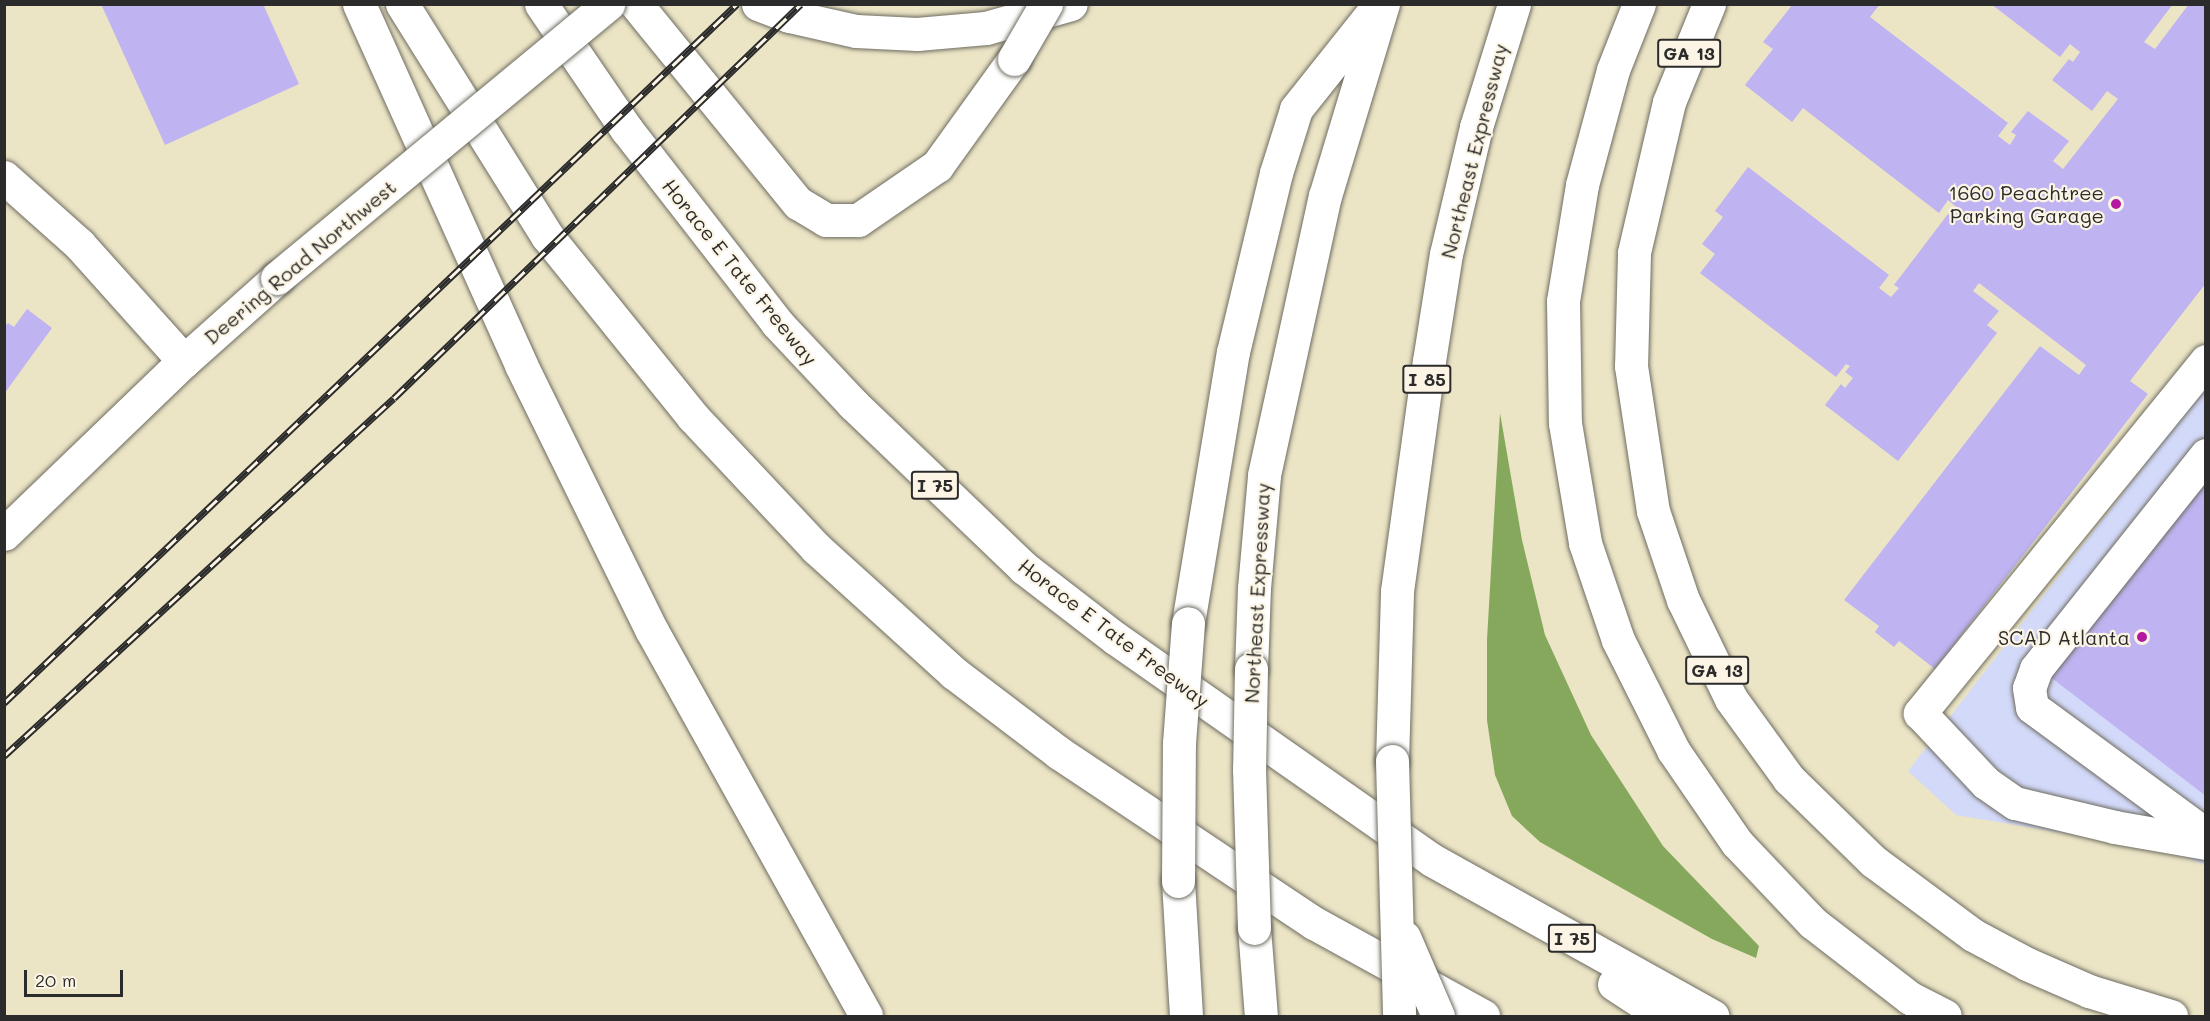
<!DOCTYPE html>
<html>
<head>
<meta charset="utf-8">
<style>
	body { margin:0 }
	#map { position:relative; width:2210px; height:1021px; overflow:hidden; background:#ebe4c5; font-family:Mali,sans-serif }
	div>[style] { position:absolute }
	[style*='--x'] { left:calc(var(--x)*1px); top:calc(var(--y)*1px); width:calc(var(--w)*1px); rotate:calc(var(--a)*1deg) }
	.built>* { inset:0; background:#d3d9f9 }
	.forest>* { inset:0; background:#85a85c }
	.building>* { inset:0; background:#bfb3f1 }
	.roads { filter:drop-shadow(0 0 2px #6e6c61) drop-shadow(0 0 2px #6e6c61) }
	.minor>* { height:33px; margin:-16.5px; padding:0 16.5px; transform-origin:16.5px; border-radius:16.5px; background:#fff }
	.highway>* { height:33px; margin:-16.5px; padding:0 16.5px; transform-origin:16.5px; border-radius:16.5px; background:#fff }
	.rail>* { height:7px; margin-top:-3.5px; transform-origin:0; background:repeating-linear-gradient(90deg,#fcf5e5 0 14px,#2b2b2b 0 28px); box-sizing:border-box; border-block:2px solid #2b2b2b }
	.bridges { filter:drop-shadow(0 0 2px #6e6c61) drop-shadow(0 0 2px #6e6c61) }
	.minor-bridge>* { height:33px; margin:-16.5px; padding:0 16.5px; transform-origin:16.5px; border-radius:16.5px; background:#fff }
	.highway-bridge>* { height:33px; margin:-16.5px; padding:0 16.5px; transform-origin:16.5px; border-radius:16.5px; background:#fff }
	.dots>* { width:16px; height:16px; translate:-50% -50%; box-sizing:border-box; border:3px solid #fcf5e5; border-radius:50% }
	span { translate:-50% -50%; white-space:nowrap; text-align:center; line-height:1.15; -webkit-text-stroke:4.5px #fcf5e5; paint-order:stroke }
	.shield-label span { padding:2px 4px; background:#fcf5e5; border:2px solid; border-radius:4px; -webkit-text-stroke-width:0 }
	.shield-label { font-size:18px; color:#2b2b2b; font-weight:700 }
	.street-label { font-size:20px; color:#2b2b2b }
	.poi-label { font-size:20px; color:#2b2b2b }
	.right { translate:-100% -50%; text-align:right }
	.frame { position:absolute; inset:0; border:6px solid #2b2b2b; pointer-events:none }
	.scale { position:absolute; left:24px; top:970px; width:99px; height:27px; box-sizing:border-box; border:3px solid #2b2b2b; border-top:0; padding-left:8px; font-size:18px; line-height:21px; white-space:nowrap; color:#2b2b2b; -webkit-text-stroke:4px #fcf5e5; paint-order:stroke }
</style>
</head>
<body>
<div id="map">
	<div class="built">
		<i style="clip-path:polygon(2205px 387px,2205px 865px,2171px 851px,1956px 815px,1908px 771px)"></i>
	</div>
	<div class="forest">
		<i style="clip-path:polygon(1500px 413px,1522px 540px,1545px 635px,1591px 735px,1663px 846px,1759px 946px,1756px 958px,1712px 939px,1540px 842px,1512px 816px,1495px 775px,1487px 720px,1487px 640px)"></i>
	</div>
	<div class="building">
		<i style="clip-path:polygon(101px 4px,263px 4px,299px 84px,165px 145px)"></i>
		<i style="clip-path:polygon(1793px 4px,1880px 4px,1870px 17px,2008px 123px,1998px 136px,2010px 145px,2016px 135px,2011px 132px,2028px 111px,2069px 141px,2053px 161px,2063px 169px,2118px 99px,2107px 91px,2092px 111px,2052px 80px,2069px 59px,2073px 62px,2080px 52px,2070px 44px,2060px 57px,1991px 4px,2173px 4px,2144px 42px,2155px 49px,2189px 4px,2206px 4px,2206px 283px,2130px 381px,2148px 394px,1935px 669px,1899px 641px,1894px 647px,1875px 632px,1879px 626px,1844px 600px,2040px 346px,2079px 375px,2086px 365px,1979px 283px,1973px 291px,1999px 311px,1987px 325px,1997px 333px,1898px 461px,1825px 405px,1841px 384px,1845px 388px,1853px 378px,1845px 372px,1850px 366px,1846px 364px,1836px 377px,1700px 273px,1715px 254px,1702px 244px,1723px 217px,1715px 211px,1748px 167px,1889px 275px,1879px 288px,1891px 297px,1899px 288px,1894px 285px,1948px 214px,1953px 217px,1960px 210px,1948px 200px,1939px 213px,1803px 108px,1792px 122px,1745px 85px,1773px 49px,1763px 42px)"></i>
		<i style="clip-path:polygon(27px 309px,52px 328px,4px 394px,4px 327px,8px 323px,14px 327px)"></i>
		<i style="clip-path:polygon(2206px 473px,2206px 796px,2049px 676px)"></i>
	</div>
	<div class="roads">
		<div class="minor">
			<i style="--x:636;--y:4;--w:257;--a:50.9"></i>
			<i style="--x:798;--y:203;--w:33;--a:31"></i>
			<i style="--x:826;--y:220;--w:32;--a:0"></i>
			<i style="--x:858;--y:220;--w:96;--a:-34.4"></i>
			<i style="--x:937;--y:166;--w:132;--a:-54.3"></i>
			<i style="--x:4;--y:177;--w:101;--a:41.8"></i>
			<i style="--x:79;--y:244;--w:157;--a:48.1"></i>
			<i style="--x:2206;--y:361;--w:454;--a:129.1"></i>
			<i style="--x:1920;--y:713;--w:96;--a:46.7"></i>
			<i style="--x:1986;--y:783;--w:35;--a:35"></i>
			<i style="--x:2015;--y:803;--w:103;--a:13.5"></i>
			<i style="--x:2115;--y:827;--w:92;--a:10"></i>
			<i style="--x:2206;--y:455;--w:273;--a:128.5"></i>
			<i style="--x:2036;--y:669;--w:20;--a:110"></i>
			<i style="--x:2029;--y:688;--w:19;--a:81"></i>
			<i style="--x:2032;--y:707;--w:216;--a:36.3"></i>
			<i style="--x:4;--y:534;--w:250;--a:-43.9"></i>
			<i style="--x:184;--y:361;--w:125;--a:-41.7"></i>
		</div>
		<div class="highway">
			<i style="--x:359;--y:4;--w:396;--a:65.8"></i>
			<i style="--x:521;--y:365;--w:297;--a:63.8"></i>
			<i style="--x:652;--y:631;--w:440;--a:60.9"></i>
			<i style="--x:402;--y:4;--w:274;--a:58"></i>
			<i style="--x:547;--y:236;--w:233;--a:51.1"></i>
			<i style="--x:693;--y:417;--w:180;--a:46.8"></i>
			<i style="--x:816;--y:548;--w:186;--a:42.2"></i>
			<i style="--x:954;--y:673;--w:132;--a:37.3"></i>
			<i style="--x:1059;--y:753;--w:306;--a:33.7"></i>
			<i style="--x:1314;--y:923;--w:193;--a:28.8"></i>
			<i style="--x:541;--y:4;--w:153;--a:55.7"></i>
			<i style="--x:627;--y:130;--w:244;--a:52.1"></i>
			<i style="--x:777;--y:323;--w:111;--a:46.8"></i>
			<i style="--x:853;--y:404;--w:237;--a:43.8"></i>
			<i style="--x:1024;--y:568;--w:115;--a:37.6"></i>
			<i style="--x:1115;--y:638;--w:387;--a:35"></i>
			<i style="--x:1432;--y:860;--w:321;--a:29.1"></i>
			<i style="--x:758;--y:4;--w:33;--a:21"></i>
			<i style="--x:789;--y:16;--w:69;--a:12.6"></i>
			<i style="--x:856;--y:31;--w:61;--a:2.8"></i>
			<i style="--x:917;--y:34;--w:69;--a:-5"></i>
			<i style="--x:986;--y:28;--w:88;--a:-15.8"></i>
			<i style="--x:1639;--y:4;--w:71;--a:111.5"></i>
			<i style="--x:1613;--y:70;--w:119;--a:105.1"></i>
			<i style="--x:1582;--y:185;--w:118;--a:99.3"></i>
			<i style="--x:1563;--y:301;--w:122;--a:89.1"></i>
			<i style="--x:1565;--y:423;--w:122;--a:80.5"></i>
			<i style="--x:1585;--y:543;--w:102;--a:71.2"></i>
			<i style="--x:1618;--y:640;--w:123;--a:63.4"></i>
			<i style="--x:1673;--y:750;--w:113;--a:55.5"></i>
			<i style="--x:1737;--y:843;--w:110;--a:46.5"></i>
			<i style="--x:1813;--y:923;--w:123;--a:37.7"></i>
			<i style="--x:1910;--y:998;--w:39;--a:27"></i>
			<i style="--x:1709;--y:4;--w:106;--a:112.2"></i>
			<i style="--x:1669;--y:102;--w:155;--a:103.1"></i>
			<i style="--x:1634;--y:253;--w:113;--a:91.5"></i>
			<i style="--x:1631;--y:366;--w:147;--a:81.4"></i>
			<i style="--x:1653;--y:511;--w:94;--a:71.4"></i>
			<i style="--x:1683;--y:600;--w:110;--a:64.1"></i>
			<i style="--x:1731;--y:699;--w:99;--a:54.1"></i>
			<i style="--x:1789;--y:779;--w:117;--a:44.3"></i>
			<i style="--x:1873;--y:861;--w:124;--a:36.5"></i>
			<i style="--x:1973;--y:935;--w:61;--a:28.2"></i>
			<i style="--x:2027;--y:964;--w:68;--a:23.5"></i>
			<i style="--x:2089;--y:991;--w:86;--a:17"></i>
			<i style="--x:1188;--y:623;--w:275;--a:-80.6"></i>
			<i style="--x:1233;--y:352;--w:184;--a:-76.5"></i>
			<i style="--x:1276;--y:173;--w:67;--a:-72.6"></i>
			<i style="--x:1296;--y:109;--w:125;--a:-51.5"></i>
			<i style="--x:1251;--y:669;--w:81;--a:-87.9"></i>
			<i style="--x:1254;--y:588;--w:113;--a:-84.9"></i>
			<i style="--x:1264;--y:475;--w:286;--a:-77.7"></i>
			<i style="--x:1325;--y:196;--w:201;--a:-73.2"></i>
			<i style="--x:1392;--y:761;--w:170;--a:-88.3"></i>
			<i style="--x:1397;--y:591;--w:232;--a:-82.1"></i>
			<i style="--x:1429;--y:361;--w:108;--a:-81"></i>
			<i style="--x:1446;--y:254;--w:130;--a:-76.7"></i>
			<i style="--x:1476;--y:127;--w:129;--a:-72.8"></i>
			<i style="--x:1178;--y:881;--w:135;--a:86.6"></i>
			<i style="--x:1254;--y:928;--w:88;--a:85.5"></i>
			<i style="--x:1614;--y:984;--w:59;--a:33.1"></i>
		</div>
	</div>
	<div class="rail">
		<i style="--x:4;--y:703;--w:1013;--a:-43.64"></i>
		<i style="--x:4;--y:756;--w:529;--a:-42.55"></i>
		<i style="--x:394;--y:398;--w:566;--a:-44.07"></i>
	</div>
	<div class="bridges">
		<div class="minor-bridge">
			<i style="--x:1014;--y:59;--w:64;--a:-59.8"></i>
			<i style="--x:277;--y:278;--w:430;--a:-39.6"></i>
		</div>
		<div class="highway-bridge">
			<i style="--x:1251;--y:669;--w:100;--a:91.1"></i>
			<i style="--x:1249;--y:769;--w:159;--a:88.2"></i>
			<i style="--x:1392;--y:761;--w:252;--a:88.4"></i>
			<i style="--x:1178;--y:881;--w:138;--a:-89.6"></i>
			<i style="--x:1179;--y:743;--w:120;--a:-85.7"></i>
			<i style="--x:1404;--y:937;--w:86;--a:66.7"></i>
		</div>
	</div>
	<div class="dots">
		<i style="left:2116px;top:204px;background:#b5179e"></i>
		<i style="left:2142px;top:637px;background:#b5179e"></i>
	</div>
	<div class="shield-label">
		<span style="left:1689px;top:53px">GA 13</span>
		<span style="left:1427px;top:379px">I 85</span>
		<span style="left:935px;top:485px">I 75</span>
		<span style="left:1717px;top:670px">GA 13</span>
		<span style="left:1572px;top:938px">I 75</span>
	</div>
	<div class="street-label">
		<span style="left:1474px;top:151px;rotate:-76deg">Northeast Expressway</span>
		<span style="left:300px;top:262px;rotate:-40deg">Deering Road Northwest</span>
		<span style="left:740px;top:272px;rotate:51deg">Horace E Tate Freeway</span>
		<span style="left:1257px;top:593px;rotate:-87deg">Northeast Expressway</span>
		<span style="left:1114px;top:633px;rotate:37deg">Horace E Tate Freeway</span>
	</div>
	<div class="poi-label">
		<span class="right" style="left:2104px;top:204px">1660 Peachtree<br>Parking Garage</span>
		<span class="right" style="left:2130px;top:637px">SCAD Atlanta</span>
	</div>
	<div class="frame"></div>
	<div class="scale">20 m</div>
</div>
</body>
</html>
